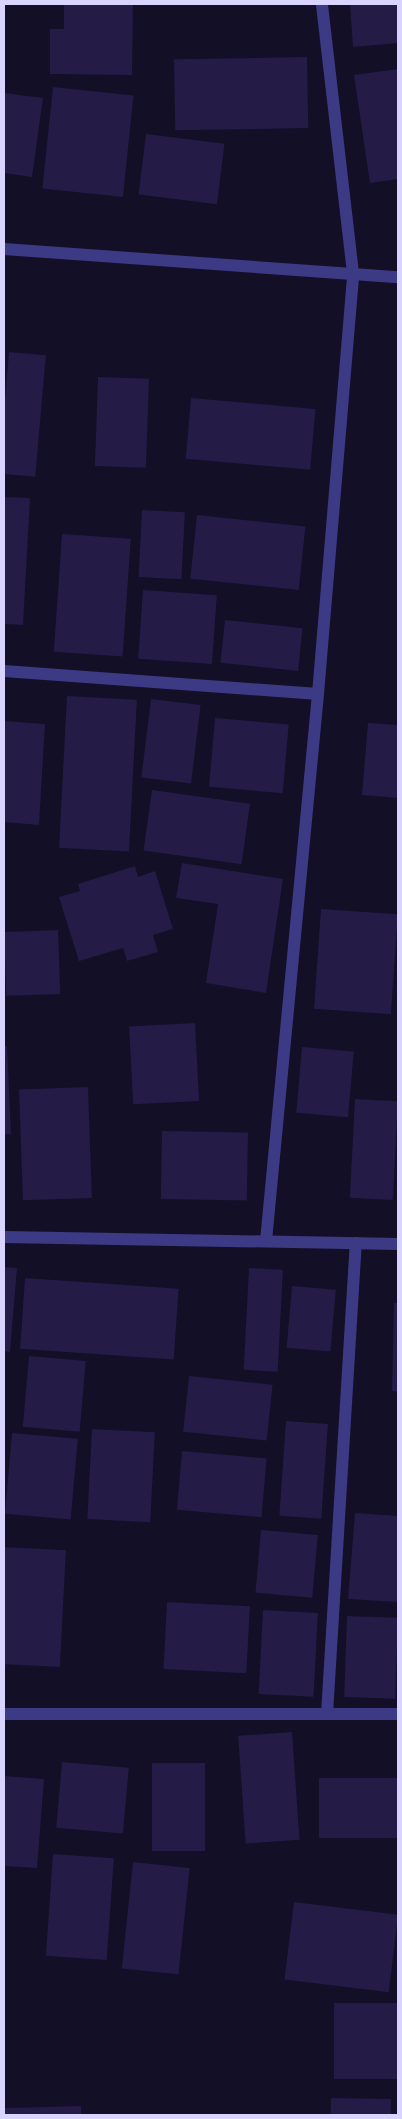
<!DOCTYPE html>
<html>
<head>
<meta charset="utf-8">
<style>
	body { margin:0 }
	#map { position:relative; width:402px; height:2119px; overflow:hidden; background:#130f26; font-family:"Fira Sans Condensed",sans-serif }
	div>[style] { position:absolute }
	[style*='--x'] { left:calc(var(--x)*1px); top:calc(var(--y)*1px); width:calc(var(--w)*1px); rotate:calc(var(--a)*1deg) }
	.building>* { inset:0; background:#241b47; transform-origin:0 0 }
	.service>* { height:12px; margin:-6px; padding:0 6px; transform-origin:6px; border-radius:6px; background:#3d3a85 }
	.minor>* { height:12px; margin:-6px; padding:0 6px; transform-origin:6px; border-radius:6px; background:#3d3a85 }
	.tertiary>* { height:12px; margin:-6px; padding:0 6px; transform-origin:6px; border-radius:6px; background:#3d3a85 }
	span { translate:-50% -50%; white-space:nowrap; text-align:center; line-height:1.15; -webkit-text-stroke:4.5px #130f26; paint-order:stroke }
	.frame { position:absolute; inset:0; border:5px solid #d9d4ff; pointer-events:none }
</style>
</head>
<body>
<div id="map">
	<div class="building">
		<i style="clip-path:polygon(64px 4px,133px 4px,132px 75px,50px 74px,50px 29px,64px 29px)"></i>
		<i style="clip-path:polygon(350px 4px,398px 4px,398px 43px,353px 47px)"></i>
		<i style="left:307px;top:57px;width:71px;height:133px;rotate:89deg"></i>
		<i style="clip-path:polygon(398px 69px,398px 179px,370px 183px,354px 75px)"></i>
		<i style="left:53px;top:87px;width:81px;height:102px;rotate:6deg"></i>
		<i style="clip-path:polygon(4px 93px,43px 98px,32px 177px,4px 173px)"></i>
		<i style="left:146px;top:134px;width:79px;height:61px;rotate:7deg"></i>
		<i style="left:9px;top:352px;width:37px;height:122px;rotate:5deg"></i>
		<i style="left:98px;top:377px;width:51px;height:89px;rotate:2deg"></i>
		<i style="left:191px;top:398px;width:125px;height:61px;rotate:5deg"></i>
		<i style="clip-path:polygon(4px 497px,30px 498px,23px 625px,4px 624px)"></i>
		<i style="left:142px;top:510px;width:43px;height:67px;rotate:3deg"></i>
		<i style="left:197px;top:515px;width:109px;height:64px;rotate:6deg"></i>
		<i style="left:62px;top:534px;width:69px;height:118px;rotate:4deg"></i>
		<i style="left:143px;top:590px;width:74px;height:69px;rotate:4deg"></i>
		<i style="left:225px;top:620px;width:78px;height:43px;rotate:6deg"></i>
		<i style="left:67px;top:696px;width:70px;height:152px;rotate:3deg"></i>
		<i style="left:151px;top:699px;width:50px;height:79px;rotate:7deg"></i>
		<i style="left:215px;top:718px;width:74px;height:69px;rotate:5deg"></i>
		<i style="clip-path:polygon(4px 721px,45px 724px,39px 825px,4px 822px)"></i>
		<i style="clip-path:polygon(368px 723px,398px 725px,398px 798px,362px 795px)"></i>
		<i style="left:152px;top:790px;width:99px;height:61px;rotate:8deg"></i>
		<i style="clip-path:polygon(182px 863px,283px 879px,266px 993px,206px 983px,218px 904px,176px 898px)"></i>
		<i style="clip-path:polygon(135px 866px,138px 877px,155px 871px,173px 929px,153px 935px,158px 952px,127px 961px,123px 948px,79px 961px,59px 897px,80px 891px,78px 884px)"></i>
		<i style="left:321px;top:909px;width:77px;height:100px;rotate:4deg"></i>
		<i style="left:58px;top:930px;width:64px;height:54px;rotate:88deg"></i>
		<i style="left:195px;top:1023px;width:78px;height:66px;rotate:87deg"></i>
		<i style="clip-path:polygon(4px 1046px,7px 1046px,11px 1134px,4px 1134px)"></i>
		<i style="left:302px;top:1047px;width:52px;height:66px;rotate:5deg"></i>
		<i style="left:88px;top:1087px;width:111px;height:69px;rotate:88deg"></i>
		<i style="left:355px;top:1099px;width:43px;height:99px;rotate:3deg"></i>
		<i style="left:162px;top:1131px;width:86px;height:68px;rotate:1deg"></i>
		<i style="clip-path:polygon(4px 1267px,17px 1268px,10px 1352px,4px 1351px)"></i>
		<i style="left:249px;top:1268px;width:34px;height:102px;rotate:3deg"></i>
		<i style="left:25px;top:1278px;width:154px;height:71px;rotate:4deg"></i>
		<i style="left:292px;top:1286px;width:44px;height:62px;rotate:5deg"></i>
		<i style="clip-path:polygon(394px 1303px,398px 1303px,398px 1392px,392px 1391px)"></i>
		<i style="left:29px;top:1356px;width:57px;height:71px;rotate:5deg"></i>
		<i style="left:189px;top:1376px;width:84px;height:56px;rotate:6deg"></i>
		<i style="left:286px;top:1421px;width:42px;height:95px;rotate:4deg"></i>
		<i style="left:92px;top:1429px;width:63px;height:90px;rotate:3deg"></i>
		<i style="left:12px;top:1433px;width:66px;height:81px;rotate:5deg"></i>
		<i style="left:182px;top:1451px;width:85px;height:59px;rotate:5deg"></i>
		<i style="clip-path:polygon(355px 1513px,398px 1516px,398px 1602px,348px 1599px)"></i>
		<i style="left:261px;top:1530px;width:57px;height:63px;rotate:5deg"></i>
		<i style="left:4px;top:1547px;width:62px;height:117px;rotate:3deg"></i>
		<i style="left:167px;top:1602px;width:83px;height:67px;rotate:3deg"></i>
		<i style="left:263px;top:1610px;width:55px;height:84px;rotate:3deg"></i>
		<i style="left:347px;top:1616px;width:51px;height:81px;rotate:2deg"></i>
		<i style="left:292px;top:1732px;width:108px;height:54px;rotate:86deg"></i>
		<i style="left:62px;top:1762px;width:67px;height:66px;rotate:5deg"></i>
		<i style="left:152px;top:1763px;width:53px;height:88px"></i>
		<i style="clip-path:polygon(4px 1776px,44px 1779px,37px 1868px,4px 1866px)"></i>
		<i style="left:398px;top:1778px;width:60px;height:79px;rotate:90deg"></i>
		<i style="left:53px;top:1854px;width:61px;height:102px;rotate:4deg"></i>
		<i style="left:133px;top:1862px;width:57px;height:107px;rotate:6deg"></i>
		<i style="left:294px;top:1902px;width:105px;height:78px;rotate:7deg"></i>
		<i style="left:398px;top:2003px;width:76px;height:64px;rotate:90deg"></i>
		<i style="left:331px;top:2098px;width:60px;height:17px;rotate:1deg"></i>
		<i style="clip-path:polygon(81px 2106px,81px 2115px,4px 2115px,4px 2108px)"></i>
	</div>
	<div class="service">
		<i style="--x:4;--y:671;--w:315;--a:4.2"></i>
		<i style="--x:266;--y:1241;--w:549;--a:-84.57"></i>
		<i style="--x:318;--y:694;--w:422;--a:-85.2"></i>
		<i style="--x:353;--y:273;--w:271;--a:-96.6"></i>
		<i style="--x:4;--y:1714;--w:394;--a:0"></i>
		<i style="--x:327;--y:1714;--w:472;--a:-86.5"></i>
	</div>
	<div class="minor">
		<i style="--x:4;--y:1237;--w:394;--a:1"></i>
	</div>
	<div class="tertiary">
		<i style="--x:4;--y:249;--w:395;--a:4.1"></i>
	</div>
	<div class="frame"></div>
</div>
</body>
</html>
